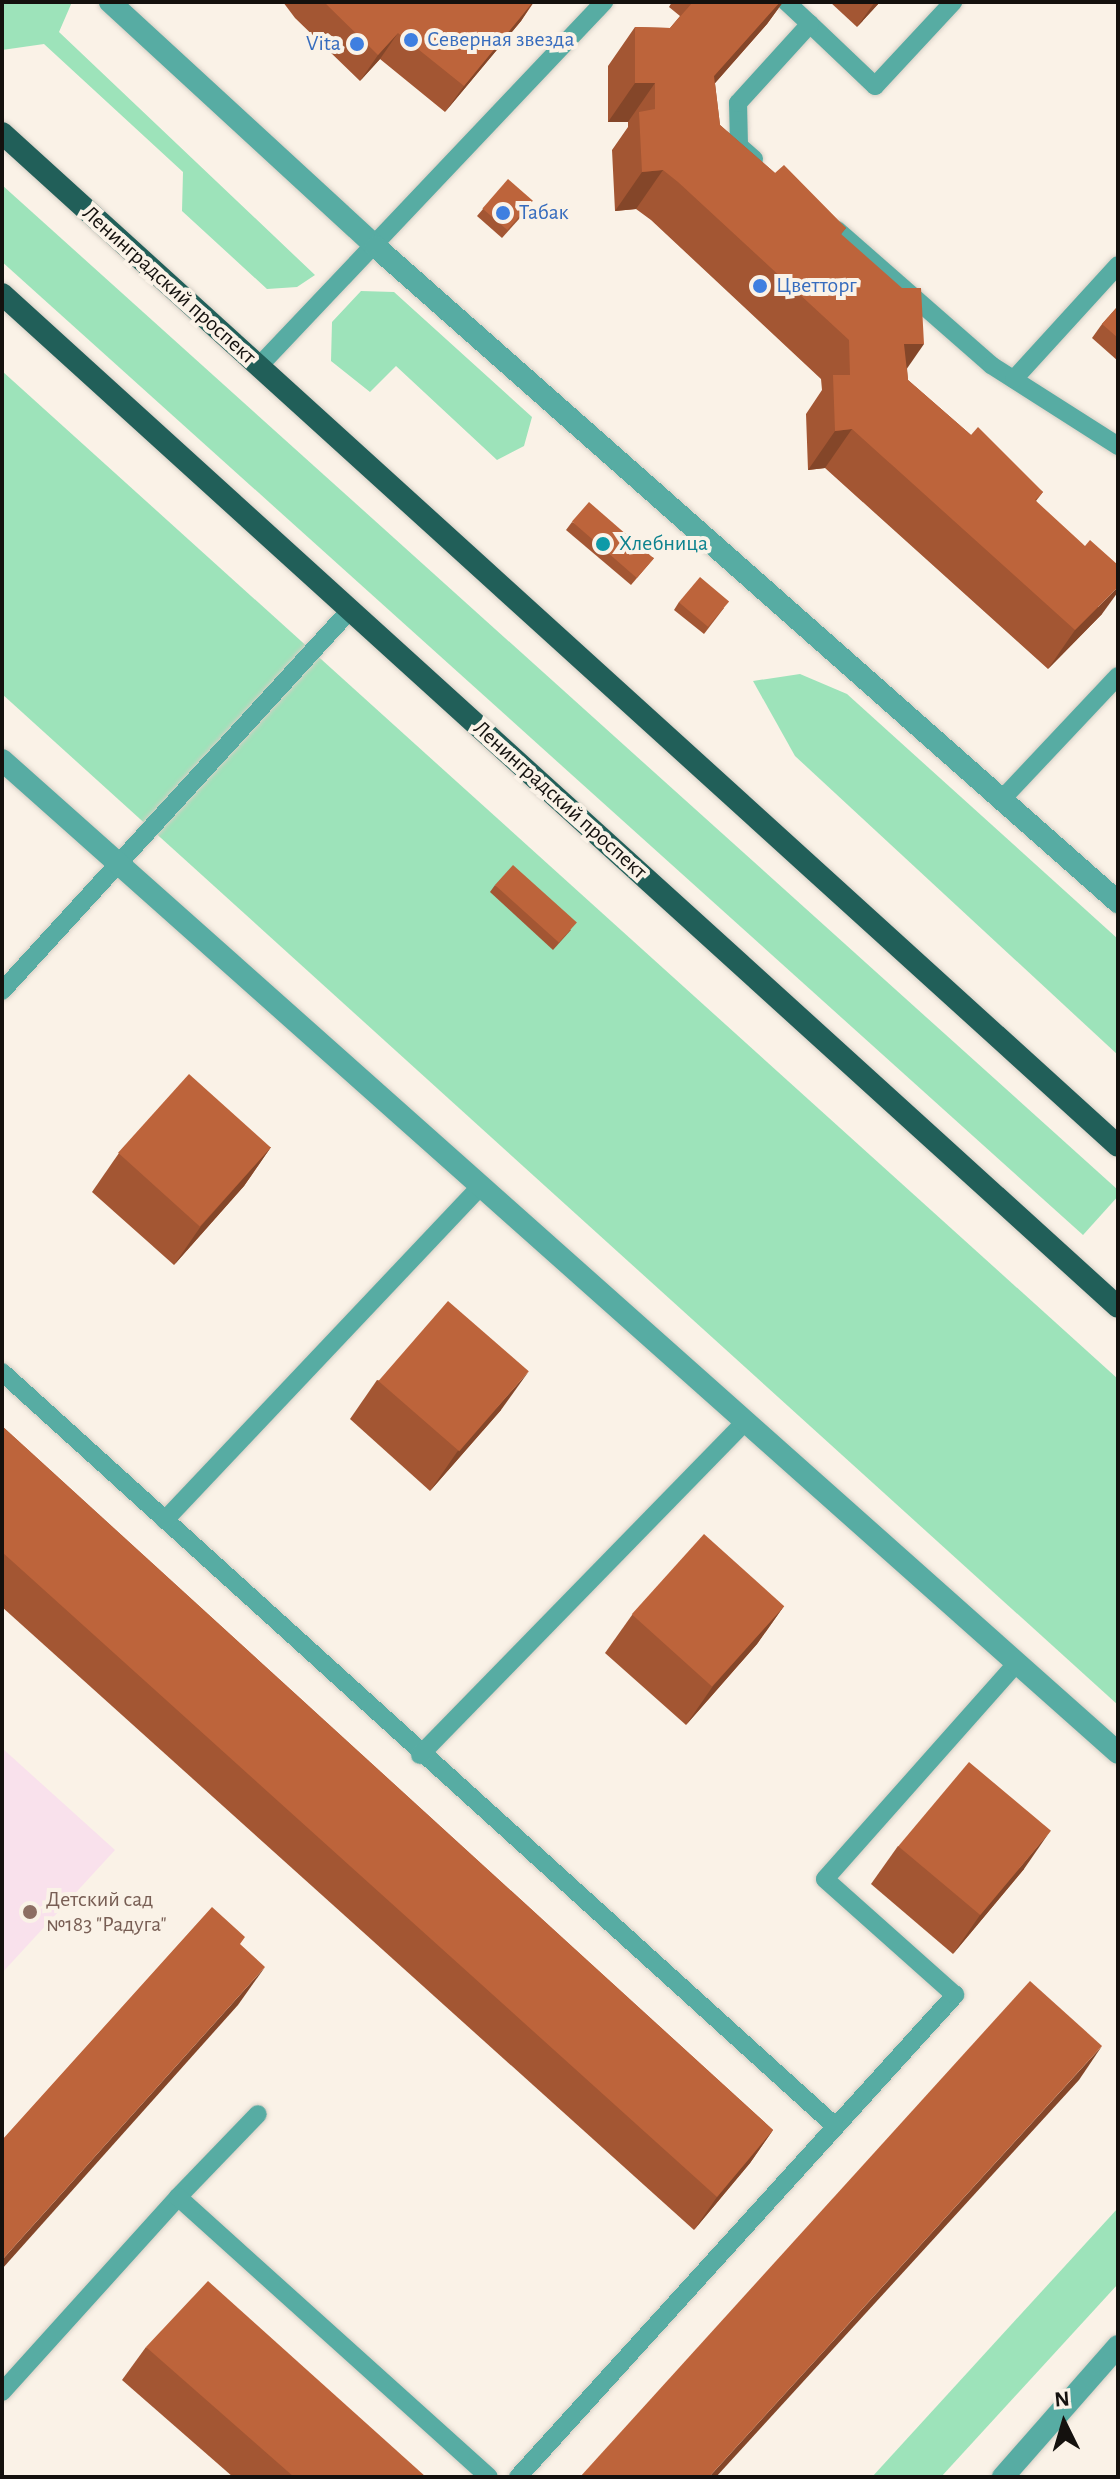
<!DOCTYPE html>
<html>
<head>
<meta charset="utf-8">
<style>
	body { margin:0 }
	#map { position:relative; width:1120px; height:2479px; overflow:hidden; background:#faf2e7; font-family:"Alegreya Sans",sans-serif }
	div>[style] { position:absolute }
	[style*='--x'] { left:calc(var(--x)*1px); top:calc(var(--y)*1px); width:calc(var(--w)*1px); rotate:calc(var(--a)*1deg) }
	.education>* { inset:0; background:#f9e1ec }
	.green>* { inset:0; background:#9de3ba; transform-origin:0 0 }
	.roads { filter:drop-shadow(0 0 2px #d5cec4) drop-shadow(0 0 2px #d5cec4) }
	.service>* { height:18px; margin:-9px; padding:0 9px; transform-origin:9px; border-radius:9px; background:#57aca3 }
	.minor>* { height:22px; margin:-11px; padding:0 11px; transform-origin:11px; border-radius:11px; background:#57aca3 }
	.tertiary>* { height:22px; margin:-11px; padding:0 11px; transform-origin:11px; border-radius:11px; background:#57aca3 }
	.primary>* { height:22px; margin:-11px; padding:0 11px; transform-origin:11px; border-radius:11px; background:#215f59 }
	.wall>* { inset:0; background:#a35633 }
	.shaded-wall>* { inset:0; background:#844629 }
	.building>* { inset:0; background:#bd643b; transform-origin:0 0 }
	.dots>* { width:22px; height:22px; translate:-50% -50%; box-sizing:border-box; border:4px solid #faf2e7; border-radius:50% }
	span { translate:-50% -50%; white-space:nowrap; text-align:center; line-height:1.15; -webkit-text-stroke:8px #faf2e7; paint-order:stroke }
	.shop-label { font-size:22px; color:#366cbe }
	.left { translate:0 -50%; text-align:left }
	.right { translate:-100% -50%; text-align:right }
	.street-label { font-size:22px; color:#14110e }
	.culture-label { font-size:22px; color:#0d838f }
	.education-label { font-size:22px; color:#785e54 }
	.frame { position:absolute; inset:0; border:4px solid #14110e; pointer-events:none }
	.north { position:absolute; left:1024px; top:2383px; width:80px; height:80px; -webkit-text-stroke:6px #faf2e7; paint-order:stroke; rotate:355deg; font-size:22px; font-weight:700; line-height:32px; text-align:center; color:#14110e }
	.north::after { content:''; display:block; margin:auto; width:28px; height:36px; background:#14110e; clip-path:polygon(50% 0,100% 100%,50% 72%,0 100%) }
</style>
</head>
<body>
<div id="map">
	<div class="education">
		<i style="clip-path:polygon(2px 1748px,115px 1850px,2px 1973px)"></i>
	</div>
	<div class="green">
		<i style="clip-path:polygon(2px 2px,72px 2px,59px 32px,315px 275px,297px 287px,267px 289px,182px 211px,183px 172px,44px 44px,2px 50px)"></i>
		<i style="left:2px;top:185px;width:1506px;height:57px;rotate:42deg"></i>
		<i style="clip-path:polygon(361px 291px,394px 292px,532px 417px,524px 446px,497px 460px,396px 366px,370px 392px,331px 361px,332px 322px)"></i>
		<i style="clip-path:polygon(2px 371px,1118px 1379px,1118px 1705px,2px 694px)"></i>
		<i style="clip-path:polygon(800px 674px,847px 694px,1118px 939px,1118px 1055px,795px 756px,753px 681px)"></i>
		<i style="clip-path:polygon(1118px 2208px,1118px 2284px,941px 2477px,872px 2477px)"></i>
	</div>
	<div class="roads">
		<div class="service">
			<i style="--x:810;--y:24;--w:90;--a:43.6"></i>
			<i style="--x:875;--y:86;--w:115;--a:-47.1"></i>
			<i style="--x:754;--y:159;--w:20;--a:-139"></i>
			<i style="--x:739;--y:146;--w:43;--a:-91.3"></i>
			<i style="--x:738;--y:103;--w:107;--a:-47.7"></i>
			<i style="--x:810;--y:24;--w:33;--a:-137"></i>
			<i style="--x:837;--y:230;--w:205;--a:41.2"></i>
			<i style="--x:991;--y:365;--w:151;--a:32.5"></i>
			<i style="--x:259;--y:366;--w:502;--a:-46.54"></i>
			<i style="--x:1014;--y:379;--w:154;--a:-47.6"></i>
			<i style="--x:1002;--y:799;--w:169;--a:-46.7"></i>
			<i style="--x:2;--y:991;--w:517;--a:-47.58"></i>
			<i style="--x:2;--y:1372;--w:1124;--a:42.15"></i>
			<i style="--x:165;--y:1520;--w:461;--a:-46.6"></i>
			<i style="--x:420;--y:1755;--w:467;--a:-45.7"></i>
			<i style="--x:178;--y:2197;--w:115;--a:-46.1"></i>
			<i style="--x:2;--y:2392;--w:263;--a:-47.9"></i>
			<i style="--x:178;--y:2197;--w:418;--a:42"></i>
			<i style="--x:518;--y:2477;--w:651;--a:-47.8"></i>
			<i style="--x:955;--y:1995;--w:174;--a:-138.3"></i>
			<i style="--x:825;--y:1879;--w:289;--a:-48.4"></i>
		</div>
		<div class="minor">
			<i style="--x:110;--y:2;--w:362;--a:42.6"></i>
			<i style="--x:376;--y:247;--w:990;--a:41.44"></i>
			<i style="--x:2;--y:760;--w:1494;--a:41.66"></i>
		</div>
		<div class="tertiary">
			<i style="--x:1003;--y:2477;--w:174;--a:-48.7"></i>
		</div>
		<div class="primary">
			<i style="--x:2;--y:133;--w:1507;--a:42.23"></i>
			<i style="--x:2;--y:294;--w:1507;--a:42.23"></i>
		</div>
	</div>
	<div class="wall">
		<i style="clip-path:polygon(283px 2px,534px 2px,521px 21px,445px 112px,380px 59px,360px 81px,295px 18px)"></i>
		<i style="clip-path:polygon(672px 2px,783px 2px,767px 24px,715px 83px,720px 125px,775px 173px,846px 228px,841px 234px,907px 368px,908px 380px,971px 435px,1043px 492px,1036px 501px,1102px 614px,1048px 669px,825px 468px,808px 470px,806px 414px,822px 390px,821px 379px,651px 220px,636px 209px,615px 211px,612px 150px,628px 127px,628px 122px,608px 122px,608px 66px,635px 27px,670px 28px,680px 16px,669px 7px)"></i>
		<i style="clip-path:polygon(830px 2px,880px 2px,857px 27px)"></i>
		<i style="clip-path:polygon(483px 209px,528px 209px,502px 238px,477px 216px)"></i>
		<i style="clip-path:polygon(1118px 306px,1118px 361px,1092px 338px,1102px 324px)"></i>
		<i style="clip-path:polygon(572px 522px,654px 558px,631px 585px,566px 530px)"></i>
		<i style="clip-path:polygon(679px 602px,724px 608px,704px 634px,674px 610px)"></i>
		<i style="clip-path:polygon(495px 885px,571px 930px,553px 950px,490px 892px)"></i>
		<i style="clip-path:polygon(271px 1147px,244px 1186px,174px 1265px,92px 1192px,119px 1153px)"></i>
		<i style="clip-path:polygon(377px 1380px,501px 1410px,430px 1491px,350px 1419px)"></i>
		<i style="clip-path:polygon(2px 1426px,773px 2130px,750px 2163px,694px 2230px,2px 1607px)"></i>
		<i style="clip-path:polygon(784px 1606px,757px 1644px,686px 1725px,605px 1653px,632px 1615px)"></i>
		<i style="clip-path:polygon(898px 1846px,1024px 1869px,953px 1954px,871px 1884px)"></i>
		<i style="clip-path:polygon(146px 2347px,426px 2477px,233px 2477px,122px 2380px)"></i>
	</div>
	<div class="shaded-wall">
		<i style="clip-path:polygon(533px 2px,521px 21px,445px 112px,464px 86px)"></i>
		<i style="clip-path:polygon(780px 2px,783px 2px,767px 24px,687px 115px,714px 76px)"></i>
		<i style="clip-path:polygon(875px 2px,880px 2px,857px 27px,872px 6px)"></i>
		<i style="clip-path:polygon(398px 33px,380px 59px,360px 81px,378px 55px)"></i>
		<i style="clip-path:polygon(635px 83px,655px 83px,628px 122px,608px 122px)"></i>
		<i style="clip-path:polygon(663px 170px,636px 209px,615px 211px,642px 172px)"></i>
		<i style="clip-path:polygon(904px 344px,924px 344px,897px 383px)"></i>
		<i style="clip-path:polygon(852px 429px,825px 468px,808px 470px,835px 431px)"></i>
		<i style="clip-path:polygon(1118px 587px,1118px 592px,1102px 614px,1048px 669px,1075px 630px)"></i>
		<i style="clip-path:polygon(271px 1147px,244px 1186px,174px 1265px,201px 1226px)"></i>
		<i style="clip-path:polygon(529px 1371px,501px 1410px,430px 1491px,457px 1452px)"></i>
		<i style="clip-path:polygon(784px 1606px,757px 1644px,686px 1725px,713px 1686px)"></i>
		<i style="clip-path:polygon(1051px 1830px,1024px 1869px,953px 1954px,980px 1915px)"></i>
		<i style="clip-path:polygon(265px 1967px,238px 2005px,2px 2269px,2px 2260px)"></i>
		<i style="clip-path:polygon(1102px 2046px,1079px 2080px,716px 2477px,709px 2477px)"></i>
		<i style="clip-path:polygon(773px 2130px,750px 2163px,694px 2230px,717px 2197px)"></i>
	</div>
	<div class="building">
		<i style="clip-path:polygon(324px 2px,533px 2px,464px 86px,398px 33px,378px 55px)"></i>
		<i style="clip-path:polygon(693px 2px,780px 2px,714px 76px,720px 125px,775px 173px,784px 165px,846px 228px,841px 234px,902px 288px,921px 288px,924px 344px,904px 344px,908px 380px,971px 435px,978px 427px,1043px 492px,1035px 500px,1085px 546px,1090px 540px,1118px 565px,1118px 587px,1075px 630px,852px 429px,835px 431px,833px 375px,850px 375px,849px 340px,678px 182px,663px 170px,642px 172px,639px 112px,655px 109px,655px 83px,635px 83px,635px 27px,670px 28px)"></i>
		<i style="left:508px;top:179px;width:33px;height:39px;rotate:41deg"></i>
		<i style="clip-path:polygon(1118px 306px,1118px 338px,1102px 324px)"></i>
		<i style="left:589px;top:502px;width:86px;height:26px;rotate:41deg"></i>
		<i style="left:700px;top:577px;width:38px;height:33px;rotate:40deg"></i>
		<i style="left:513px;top:865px;width:86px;height:27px;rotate:42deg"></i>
		<i style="left:189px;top:1074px;width:110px;height:106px;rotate:42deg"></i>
		<i style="left:448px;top:1301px;width:107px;height:106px;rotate:41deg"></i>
		<i style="clip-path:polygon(2px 1426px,773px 2130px,717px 2197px,2px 1552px)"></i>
		<i style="left:704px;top:1534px;width:108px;height:108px;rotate:42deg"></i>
		<i style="left:969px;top:1762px;width:107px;height:110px;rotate:40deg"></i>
		<i style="clip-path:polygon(212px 1907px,245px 1937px,240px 1944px,265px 1967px,2px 2260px,2px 2140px)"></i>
		<i style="clip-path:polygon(1030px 1981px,1102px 2046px,709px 2477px,580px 2477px)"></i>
		<i style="clip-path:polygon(208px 2281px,426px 2477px,294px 2477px,146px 2347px)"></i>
	</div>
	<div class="dots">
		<i style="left:411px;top:40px;background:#3f7fe0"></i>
		<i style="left:357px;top:44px;background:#3f7fe0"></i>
		<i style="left:503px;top:213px;background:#3f7fe0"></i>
		<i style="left:760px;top:286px;background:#3f7fe0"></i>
		<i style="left:603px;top:544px;background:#0f9aa8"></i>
		<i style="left:30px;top:1912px;background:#8d6e63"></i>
	</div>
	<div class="shop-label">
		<span class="left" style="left:427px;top:40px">Северная звезда</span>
		<span class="right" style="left:341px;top:44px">Vita</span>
		<span class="left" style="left:519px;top:213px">Табак</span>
		<span class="left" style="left:776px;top:286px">Цветторг</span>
	</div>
	<div class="street-label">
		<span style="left:169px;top:285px;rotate:42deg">Ленинградский проспект</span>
		<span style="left:560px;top:800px;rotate:42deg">Ленинградский проспект</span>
	</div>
	<div class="culture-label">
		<span class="left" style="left:619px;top:544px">Хлебница</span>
	</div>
	<div class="education-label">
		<span class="left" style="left:46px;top:1912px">Детский сад<br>№183 "Радуга"</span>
	</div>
	<div class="frame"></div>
	<div class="north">N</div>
</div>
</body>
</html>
